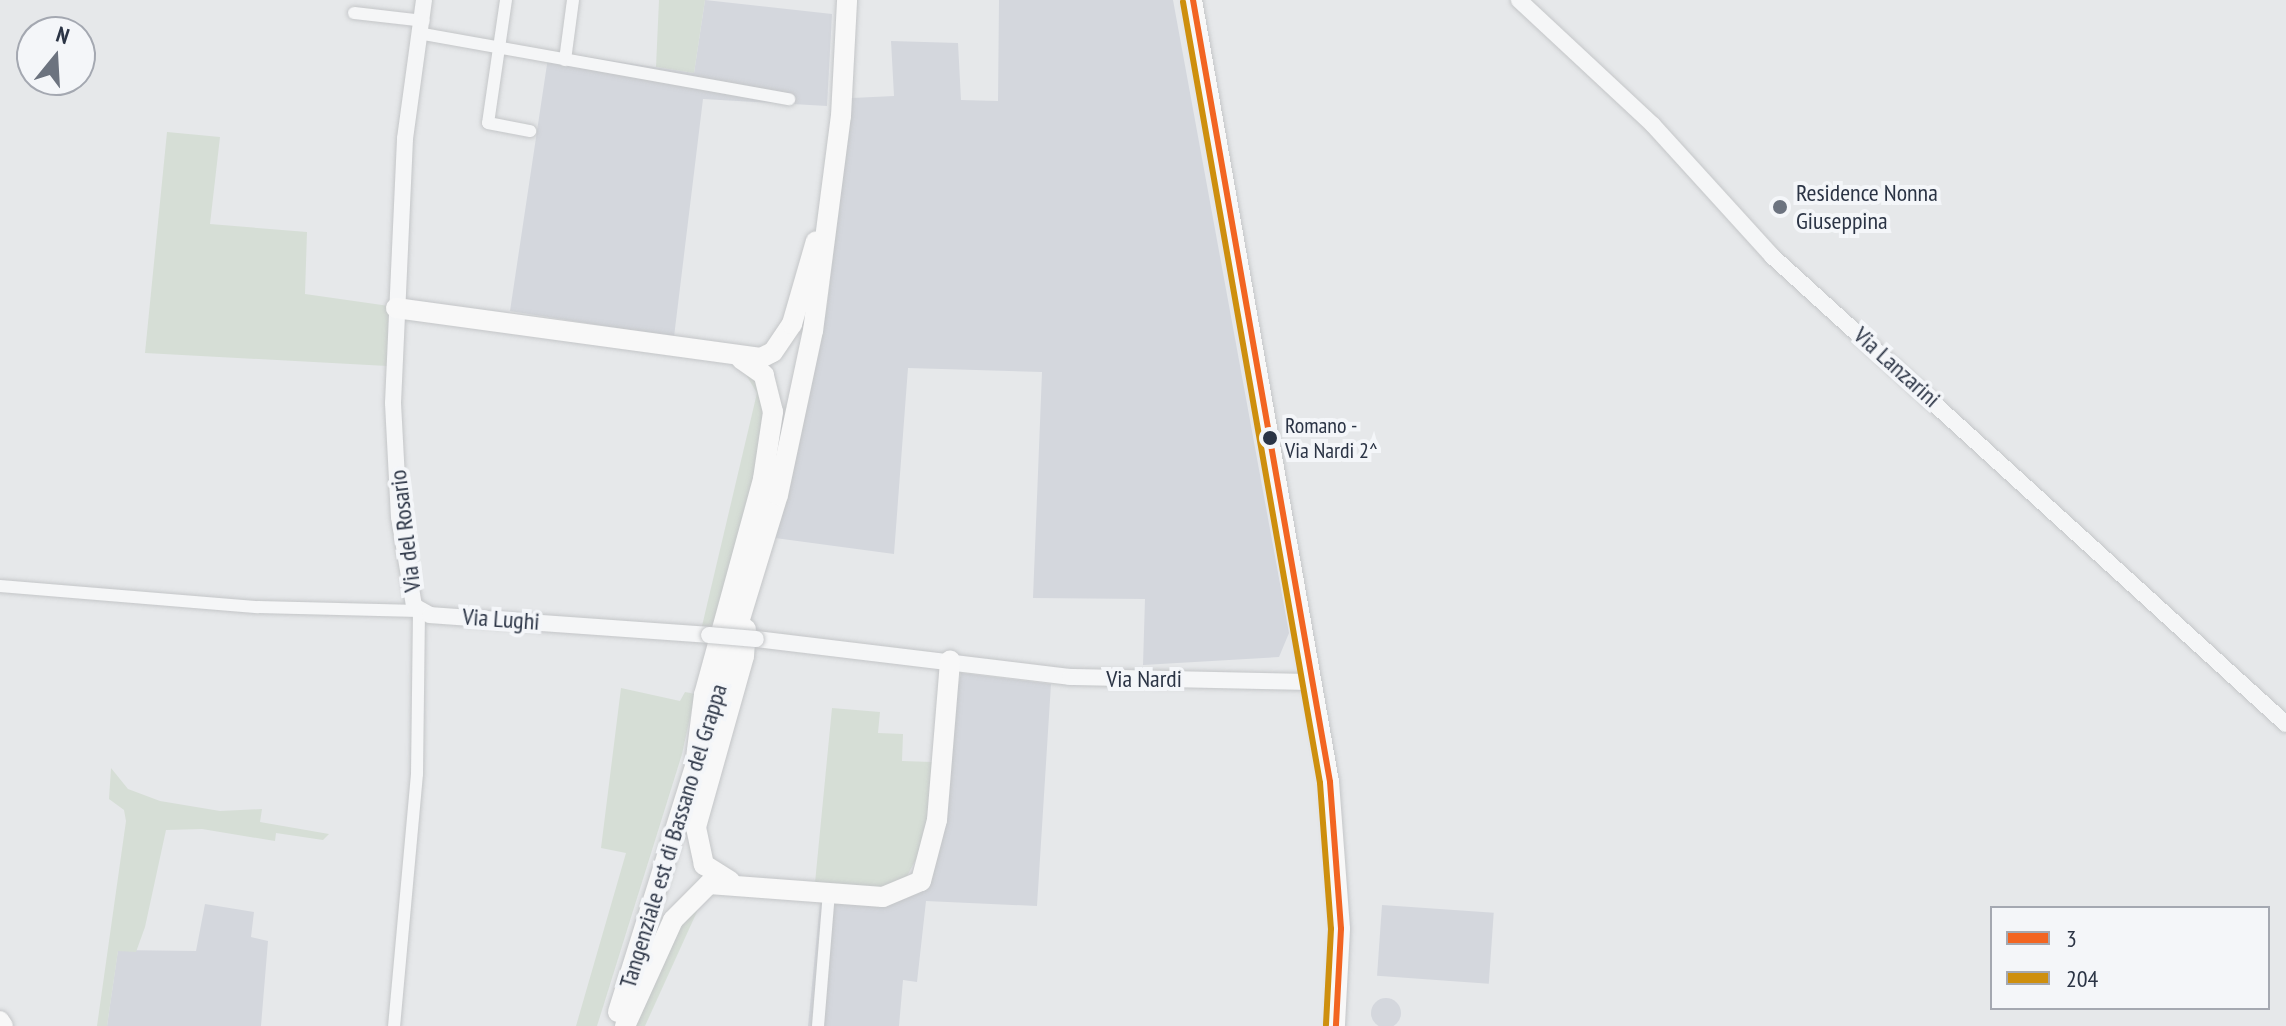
<!DOCTYPE html>
<html>
<head>
<meta charset="utf-8">
<style>
	body { margin:0 }
	#map { position:relative; width:2286px; height:1026px; overflow:hidden; background:#e6e8ea; font-family:"PT Sans Narrow",sans-serif }
	div>[style] { position:absolute }
	[style*='--x'] { left:calc(var(--x)*1px); top:calc(var(--y)*1px); width:calc(var(--w)*1px); rotate:calc(var(--a)*1deg) }
	.built>* { inset:0; background:#d4d7dd; transform-origin:0 0 }
	.round { border-radius:50% }
	.green>* { inset:0; background:#d6ded6 }
	.roads { filter:drop-shadow(0 0 2px #c4c6c8) drop-shadow(0 0 2px #c4c6c8) }
	.minor>* { height:12px; margin:-6px; padding:0 6px; transform-origin:6px; border-radius:6px; background:#f5f6f7 }
	.tertiary>* { height:16px; margin:-8px; padding:0 8px; transform-origin:8px; border-radius:8px; background:#f5f6f7 }
	.secondary>* { height:18px; margin:-9px; padding:0 9px; transform-origin:9px; border-radius:9px; background:#f8f8f8 }
	.trunk>* { height:20px; margin:-10px; padding:0 10px; transform-origin:10px; border-radius:10px; background:#f8f8f8 }
	.bridges { filter:drop-shadow(0 0 2px #c4c6c8) drop-shadow(0 0 2px #c4c6c8) }
	.tertiary-bridge>* { height:16px; margin:-8px; padding:0 8px; transform-origin:8px; border-radius:8px; background:#f5f6f7 }
	.bus-1>* { height:6px; margin:-3px; padding:0 3px; transform-origin:3px; border-radius:3px; background:#f26522 }
	.bus-2>* { height:6px; margin:-3px; padding:0 3px; transform-origin:3px; border-radius:3px; background:#ce8f0e }
	.dots>* { width:22px; height:22px; translate:-50% -50%; box-sizing:border-box; border:4px solid #f4f6f9; border-radius:50% }
	span { translate:-50% -50%; white-space:nowrap; text-align:center; line-height:1.15; -webkit-text-stroke:8px #f4f6f9; paint-order:stroke }
	.bus-label { font-size:22px; color:#2b3445 }
	.left { translate:0 -50%; text-align:left }
	.poi-label { font-size:24px; color:#2b3445 }
	.street-label { font-size:24px; color:#2b3445 }
	.legend { position:absolute; left:1990px; top:906px; width:280px; height:104px; box-sizing:border-box; background:#f4f6f9; border:2px solid #a4a8b1; margin:0; padding:10px 14px; list-style:none; font-size:24px; color:#2b3445 }
	.legend li { display:flex; align-items:center; gap:16px; height:40px }
	.legend b { width:40px; border:2px solid #a4a8b1 }
	.north { position:absolute; left:16px; top:16px; width:80px; height:80px; box-sizing:border-box; background:#f4f6f9; border:2px solid #a4a8b1; border-radius:50%; rotate:18deg; font-size:22px; font-weight:700; line-height:32px; text-align:center; color:#2b3445 }
	.north::after { content:''; display:block; margin:auto; width:28px; height:36px; background:#6c737f; clip-path:polygon(50% 0,100% 100%,50% 72%,0 100%) }
</style>
</head>
<body>
<div id="map">
	<div class="built">
		<i style="clip-path:polygon(705px 0,832px 14px,827px 106px,703px 99px,674px 337px,510px 311px,549px 51px,694px 73px)"></i>
		<i style="clip-path:polygon(999px 0,1173px 0,1289px 633px,1279px 657px,1143px 665px,1145px 599px,1033px 598px,1042px 372px,908px 368px,894px 554px,775px 538px,827px 307px,852px 98px,894px 96px,891px 41px,958px 43px,961px 100px,998px 101px)"></i>
		<i style="clip-path:polygon(961px 673px,1051px 684px,1037px 906px,926px 901px,917px 982px,903px 980px,899px 1026px,808px 1026px,821px 893px,910px 892px)"></i>
		<i style="clip-path:polygon(205px 904px,254px 912px,251px 937px,268px 941px,261px 1026px,107px 1026px,118px 950px,196px 951px)"></i>
		<i style="left:1382px;top:905px;width:112px;height:71px;rotate:4deg"></i>
		<i class="round" style="left:1371px;top:998px;width:30px;height:30px"></i>
	</div>
	<div class="green">
		<i style="clip-path:polygon(659px 0,705px 0,694px 73px,656px 67px)"></i>
		<i style="clip-path:polygon(167px 132px,220px 137px,210px 224px,307px 232px,305px 294px,389px 306px,387px 366px,145px 353px)"></i>
		<i style="clip-path:polygon(742px 368px,763px 379px,764px 437px,715px 627px,702px 626px,757px 393px)"></i>
		<i style="clip-path:polygon(621px 688px,680px 701px,685px 692px,695px 694px,682px 754px,597px 1026px,576px 1026px,626px 853px,601px 848px)"></i>
		<i style="clip-path:polygon(832px 708px,880px 712px,878px 733px,903px 734px,902px 761px,932px 762px,925px 842px,905px 880px,879px 889px,815px 883px)"></i>
		<i style="clip-path:polygon(111px 768px,128px 789px,160px 801px,220px 811px,262px 809px,260px 822px,329px 834px,323px 840px,276px 833px,275px 841px,202px 829px,166px 830px,145px 927px,136px 952px,118px 951px,107px 1026px,97px 1026px,126px 821px,124px 810px,109px 799px)"></i>
		<i style="clip-path:polygon(705px 894px,645px 1026px,629px 1026px,654px 961px)"></i>
	</div>
	<div class="roads">
		<div class="minor">
			<i style="--x:506;--y:0;--w:124;--a:98.3"></i>
			<i style="--x:488;--y:123;--w:43;--a:10.8"></i>
			<i style="--x:354;--y:13;--w:70;--a:6.5"></i>
			<i style="--x:423;--y:34;--w:372;--a:10.1"></i>
			<i style="--x:565;--y:60;--w:61;--a:-82.4"></i>
			<i style="--x:0;--y:586;--w:259;--a:4.7"></i>
			<i style="--x:258;--y:607;--w:161;--a:1.4"></i>
			<i style="--x:419;--y:611;--w:163;--a:90.7"></i>
			<i style="--x:417;--y:774;--w:253;--a:95.2"></i>
			<i style="--x:818;--y:1026;--w:134;--a:-85.3"></i>
		</div>
		<div class="tertiary">
			<i style="--x:424;--y:0;--w:140;--a:97.8"></i>
			<i style="--x:405;--y:139;--w:264;--a:92.6"></i>
			<i style="--x:393;--y:403;--w:114;--a:87"></i>
			<i style="--x:399;--y:517;--w:90;--a:80.4"></i>
			<i style="--x:414;--y:606;--w:18;--a:29"></i>
			<i style="--x:430;--y:615;--w:280;--a:4.1"></i>
			<i style="--x:1519;--y:0;--w:183;--a:43"></i>
			<i style="--x:1653;--y:125;--w:177;--a:47.7"></i>
			<i style="--x:1772;--y:256;--w:695;--a:42.32"></i>
			<i style="--x:756;--y:639;--w:316;--a:6.9"></i>
			<i style="--x:1070;--y:677;--w:243;--a:1.2"></i>
		</div>
		<div class="secondary">
			<i style="--x:1193;--y:0;--w:794;--a:80.06"></i>
			<i style="--x:1330;--y:782;--w:147;--a:85.7"></i>
			<i style="--x:1341;--y:929;--w:97;--a:93"></i>
			<i style="--x:0;--y:1020;--w:7;--a:56"></i>
		</div>
		<div class="trunk">
			<i style="--x:396;--y:308;--w:368;--a:7.8"></i>
			<i style="--x:761;--y:358;--w:13;--a:-27"></i>
			<i style="--x:773;--y:352;--w:34;--a:-56"></i>
			<i style="--x:792;--y:324;--w:86;--a:-73.9"></i>
			<i style="--x:736;--y:632;--w:143;--a:-73"></i>
			<i style="--x:778;--y:495;--w:168;--a:-78"></i>
			<i style="--x:813;--y:331;--w:217;--a:-82.6"></i>
			<i style="--x:841;--y:116;--w:116;--a:-87"></i>
			<i style="--x:721;--y:680;--w:37;--a:-73"></i>
			<i style="--x:695;--y:766;--w:72;--a:-82.8"></i>
			<i style="--x:704;--y:695;--w:224;--a:-74.7"></i>
			<i style="--x:763;--y:479;--w:68;--a:-81.5"></i>
			<i style="--x:773;--y:412;--w:38;--a:-104"></i>
			<i style="--x:764;--y:375;--w:28;--a:-145"></i>
			<i style="--x:730;--y:881;--w:31;--a:-148"></i>
			<i style="--x:704;--y:865;--w:39;--a:-102"></i>
			<i style="--x:696;--y:827;--w:178;--a:-74.3"></i>
			<i style="--x:744;--y:656;--w:27;--a:-86"></i>
			<i style="--x:618;--y:1012;--w:268;--a:-72.6"></i>
			<i style="--x:625;--y:1026;--w:116;--a:-65.6"></i>
			<i style="--x:673;--y:920;--w:51;--a:-45"></i>
			<i style="--x:709;--y:884;--w:174;--a:4.3"></i>
			<i style="--x:883;--y:897;--w:41;--a:-22.8"></i>
			<i style="--x:921;--y:881;--w:63;--a:-75.3"></i>
			<i style="--x:937;--y:820;--w:160;--a:-85.3"></i>
		</div>
	</div>
	<div class="bridges">
		<div class="tertiary-bridge">
			<i style="--x:709;--y:635;--w:47;--a:4.9"></i>
		</div>
	</div>
	<div class="bus-1">
		<i style="--x:1193;--y:0;--w:794;--a:80.06"></i>
		<i style="--x:1330;--y:782;--w:147;--a:85.7"></i>
		<i style="--x:1341;--y:929;--w:97;--a:93"></i>
	</div>
	<div class="bus-2">
		<i style="--x:1183;--y:2;--w:793;--a:80.05"></i>
		<i style="--x:1320;--y:783;--w:146;--a:85.7"></i>
		<i style="--x:1331;--y:929;--w:96;--a:93"></i>
	</div>
	<div class="dots">
		<i style="left:1780px;top:207px;background:#6c737f"></i>
		<i style="left:1270px;top:438px;background:#2b3445"></i>
	</div>
	<div class="bus-label">
		<span class="left" style="left:1285px;top:438px">Romano -<br>Via Nardi 2^</span>
	</div>
	<div class="poi-label">
		<span class="left" style="left:1796px;top:207px">Residence Nonna<br>Giuseppina</span>
	</div>
	<div class="street-label">
		<span style="left:1897px;top:367px;rotate:42deg">Via Lanzarini</span>
		<span style="left:405px;top:531px;rotate:-97deg">Via del Rosario</span>
		<span style="left:501px;top:619px;rotate:4deg">Via Lughi</span>
		<span style="left:1144px;top:679px">Via Nardi</span>
		<span style="left:673px;top:836px;rotate:-73deg">Tangenziale est di Bassano del Grappa</span>
	</div>
	<ul class="legend">
	<li><b style="height:10px;background:#f26522"></b>3</li>
	<li><b style="height:10px;background:#ce8f0e"></b>204</li>
	</ul>
	<div class="north">N</div>
</div>
</body>
</html>
